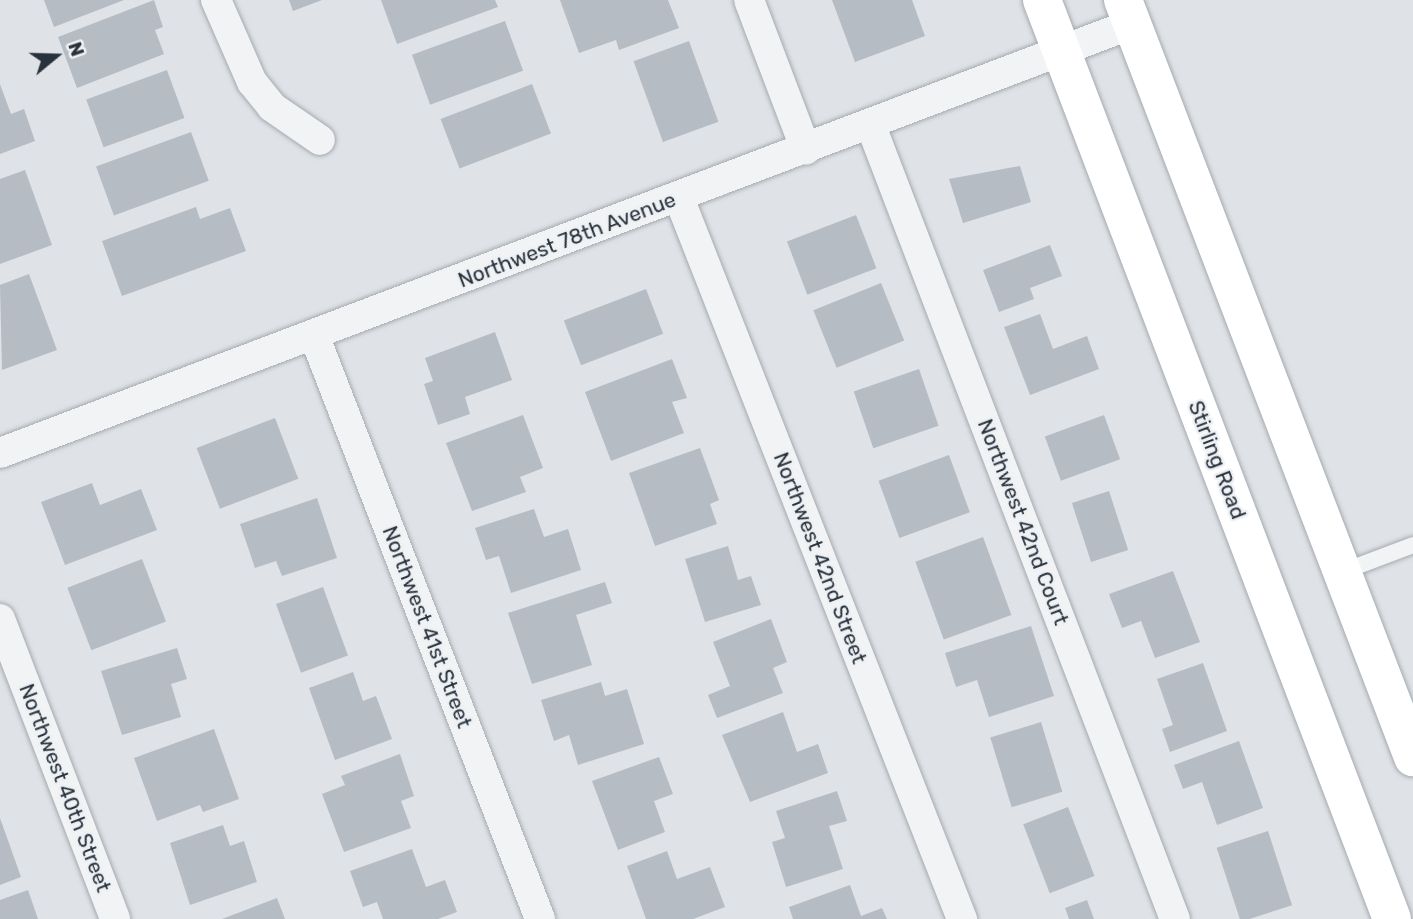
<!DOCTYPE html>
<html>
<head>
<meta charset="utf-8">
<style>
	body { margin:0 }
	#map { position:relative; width:1413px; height:919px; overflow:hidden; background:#dfe3e7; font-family:Rubik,sans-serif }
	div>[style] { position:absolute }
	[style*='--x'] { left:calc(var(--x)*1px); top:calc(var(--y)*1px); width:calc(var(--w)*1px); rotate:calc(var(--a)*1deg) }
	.building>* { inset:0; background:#b6bcc3; transform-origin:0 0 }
	.roads { filter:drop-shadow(0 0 2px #a5aab0) drop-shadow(0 0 2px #a5aab0) }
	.lane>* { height:16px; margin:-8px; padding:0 8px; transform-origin:8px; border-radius:8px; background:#f1f3f5 }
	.street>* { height:30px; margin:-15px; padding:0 15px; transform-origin:15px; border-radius:15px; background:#f1f3f5 }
	.primary>* { height:38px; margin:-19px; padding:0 19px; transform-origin:19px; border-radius:19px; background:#fff }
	span { translate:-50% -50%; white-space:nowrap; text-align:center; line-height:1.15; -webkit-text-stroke:5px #eef1f4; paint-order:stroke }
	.street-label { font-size:21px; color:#29323c }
	.north { position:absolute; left:21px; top:21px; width:70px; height:70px; -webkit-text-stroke:5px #eef1f4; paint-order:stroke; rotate:71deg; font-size:19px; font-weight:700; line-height:28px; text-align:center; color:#29323c }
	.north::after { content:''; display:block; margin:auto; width:24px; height:32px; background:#29323c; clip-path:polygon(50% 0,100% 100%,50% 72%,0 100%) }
</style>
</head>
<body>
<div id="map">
	<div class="building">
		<i style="clip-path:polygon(44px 0,124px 0,54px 27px)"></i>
		<i style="clip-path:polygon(154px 0,163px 27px,155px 30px,164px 54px,77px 88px,58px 37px)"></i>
		<i style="clip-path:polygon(289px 0,322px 0,293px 11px)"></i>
		<i style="clip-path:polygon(381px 0,495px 0,498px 7px,397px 44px)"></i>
		<i style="clip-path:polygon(560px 0,668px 0,679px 28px,619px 50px,616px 40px,579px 53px)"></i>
		<i style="clip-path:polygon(832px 0,912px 0,925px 36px,855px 62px)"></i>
		<i style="left:505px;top:21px;width:53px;height:99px;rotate:70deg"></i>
		<i style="left:689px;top:41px;width:86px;height:59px;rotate:70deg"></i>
		<i style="left:167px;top:70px;width:51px;height:86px;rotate:70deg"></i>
		<i style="clip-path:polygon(0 84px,11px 114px,24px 109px,35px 141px,0 154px)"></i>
		<i style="left:532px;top:84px;width:53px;height:98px;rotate:69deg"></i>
		<i style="left:191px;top:132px;width:52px;height:101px;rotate:70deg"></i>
		<i style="clip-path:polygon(1020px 166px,1031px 202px,963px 223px,949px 179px)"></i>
		<i style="clip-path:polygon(25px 170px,52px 245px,0 264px,0 179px)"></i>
		<i style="clip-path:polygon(196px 207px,200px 219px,230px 208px,246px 251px,122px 296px,102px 241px)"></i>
		<i style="left:856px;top:215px;width:57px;height:74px;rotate:69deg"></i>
		<i style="clip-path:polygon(1050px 245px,1062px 276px,1030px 288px,1034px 299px,999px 312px,983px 270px)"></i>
		<i style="clip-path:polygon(29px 274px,57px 350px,2px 370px,0 285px)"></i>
		<i style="left:881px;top:283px;width:62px;height:73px;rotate:68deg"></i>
		<i style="left:646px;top:289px;width:48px;height:88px;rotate:69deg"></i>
		<i style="clip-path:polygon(1040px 314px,1053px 349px,1087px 336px,1099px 369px,1030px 395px,1004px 327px)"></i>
		<i style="clip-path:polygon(495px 332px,512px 380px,465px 397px,470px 414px,438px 425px,424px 384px,433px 381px,425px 358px)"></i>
		<i style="clip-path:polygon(672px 359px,687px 398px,672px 402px,684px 433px,611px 461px,585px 392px)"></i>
		<i style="left:919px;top:369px;width:60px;height:69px;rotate:71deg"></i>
		<i style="clip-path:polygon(523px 415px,543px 468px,520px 477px,526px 492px,472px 511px,446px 443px)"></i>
		<i style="left:1104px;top:415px;width:47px;height:63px;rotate:70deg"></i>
		<i style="left:275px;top:418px;width:65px;height:84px;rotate:69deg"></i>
		<i style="clip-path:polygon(700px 448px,719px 500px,710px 504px,717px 524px,655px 546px,629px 473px)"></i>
		<i style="left:949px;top:455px;width:61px;height:75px;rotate:70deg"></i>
		<i style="clip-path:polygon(92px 483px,100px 505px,141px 489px,157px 530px,65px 565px,41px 502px)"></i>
		<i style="left:1109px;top:491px;width:62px;height:39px;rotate:72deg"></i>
		<i style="clip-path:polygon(317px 498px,337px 558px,282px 576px,276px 561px,255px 568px,240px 524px)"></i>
		<i style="clip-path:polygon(534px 509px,544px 537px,568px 529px,581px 570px,511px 593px,499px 556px,486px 560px,475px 528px)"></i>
		<i style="left:983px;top:537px;width:83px;height:72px;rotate:70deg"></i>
		<i style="clip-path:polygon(728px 546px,738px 580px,751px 576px,761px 605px,705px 622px,685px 559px)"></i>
		<i style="left:142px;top:559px;width:67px;height:80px;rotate:69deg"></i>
		<i style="clip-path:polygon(1173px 571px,1200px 642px,1155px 658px,1141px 621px,1122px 628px,1109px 594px)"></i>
		<i style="clip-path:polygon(605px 582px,612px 603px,576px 615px,592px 665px,532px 684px,508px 613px)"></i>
		<i style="left:323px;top:587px;width:73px;height:50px;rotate:70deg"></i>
		<i style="clip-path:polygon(771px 619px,787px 662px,773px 668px,783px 693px,717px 718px,708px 695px,730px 686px,713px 642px)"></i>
		<i style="clip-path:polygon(1031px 626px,1054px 696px,989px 717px,977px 680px,956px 687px,945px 653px)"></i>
		<i style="clip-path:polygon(177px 648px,187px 679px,171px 684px,181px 717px,122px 735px,101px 671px)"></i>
		<i style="clip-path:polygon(1203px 663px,1227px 731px,1170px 752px,1162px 729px,1173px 725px,1157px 679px)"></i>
		<i style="clip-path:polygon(353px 672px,363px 701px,376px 696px,392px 739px,335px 760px,309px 688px)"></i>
		<i style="clip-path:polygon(601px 682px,605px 696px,627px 689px,644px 744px,578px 765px,569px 735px,554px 741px,541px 700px)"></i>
		<i style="clip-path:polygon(783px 712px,797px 752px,818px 744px,828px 773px,750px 802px,722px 735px)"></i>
		<i style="left:1041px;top:722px;width:73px;height:53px;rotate:73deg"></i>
		<i style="clip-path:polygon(214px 729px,239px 799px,203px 812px,200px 805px,157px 821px,134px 758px)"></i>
		<i style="clip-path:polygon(1239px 741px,1263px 808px,1217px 825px,1202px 782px,1183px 789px,1174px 765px)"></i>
		<i style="clip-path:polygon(400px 754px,414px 796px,401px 801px,411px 828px,344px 852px,322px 794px,345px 785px,341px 776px)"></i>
		<i style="clip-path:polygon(659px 757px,673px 794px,654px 801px,665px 832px,618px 850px,592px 781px)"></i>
		<i style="clip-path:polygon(837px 791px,847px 821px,829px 826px,843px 869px,786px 887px,772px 842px,785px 838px,776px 811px)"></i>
		<i style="left:1068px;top:807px;width:74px;height:48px;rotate:69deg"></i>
		<i style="clip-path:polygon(0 818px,21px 877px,0 885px)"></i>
		<i style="clip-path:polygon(223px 825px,230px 846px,244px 841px,257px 882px,190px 905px,170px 843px)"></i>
		<i style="left:1268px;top:831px;width:78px;height:54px;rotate:72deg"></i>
		<i style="clip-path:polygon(412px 849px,426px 887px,445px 880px,457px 912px,438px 919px,383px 919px,377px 902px,363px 907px,350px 871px)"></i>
		<i style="clip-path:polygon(667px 851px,677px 879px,710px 867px,725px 907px,693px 919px,646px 919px,627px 866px)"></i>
		<i style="clip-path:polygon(850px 885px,861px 916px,882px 908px,887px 919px,793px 919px,789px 907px)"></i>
		<i style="clip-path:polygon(28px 890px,38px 919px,0 919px,0 900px)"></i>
		<i style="clip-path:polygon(277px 898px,285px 919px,222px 919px)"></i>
		<i style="clip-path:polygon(1087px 900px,1094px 919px,1069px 919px,1065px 908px)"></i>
	</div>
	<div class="roads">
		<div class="lane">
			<i style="--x:1342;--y:572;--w:76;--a:-20.8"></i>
		</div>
		<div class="street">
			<i style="--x:216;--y:0;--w:90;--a:66.3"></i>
			<i style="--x:252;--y:82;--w:32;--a:51"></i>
			<i style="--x:272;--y:107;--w:58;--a:34.5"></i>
			<i style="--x:749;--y:0;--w:160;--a:69.2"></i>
			<i style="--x:871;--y:126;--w:849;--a:69.03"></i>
			<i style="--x:679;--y:198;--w:775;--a:68.57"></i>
			<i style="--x:314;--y:335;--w:626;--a:68.84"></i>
			<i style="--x:0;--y:453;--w:1211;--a:-20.76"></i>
			<i style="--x:0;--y:619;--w:321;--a:69"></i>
		</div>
		<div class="primary">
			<i style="--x:1042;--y:0;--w:983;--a:69.15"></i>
			<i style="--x:1123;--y:0;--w:811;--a:69.04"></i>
		</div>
	</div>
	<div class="street-label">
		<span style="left:567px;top:240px;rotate:-21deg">Northwest 78th Avenue</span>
		<span style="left:1217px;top:460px;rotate:69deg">Stirling Road</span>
		<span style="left:1023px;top:522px;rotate:69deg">Northwest 42nd Court</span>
		<span style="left:820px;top:558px;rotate:69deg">Northwest 42nd Street</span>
		<span style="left:427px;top:627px;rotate:69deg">Northwest 41st Street</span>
		<span style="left:65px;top:788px;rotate:69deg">Northwest 40th Street</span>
	</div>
	<div class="north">N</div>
</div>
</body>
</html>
